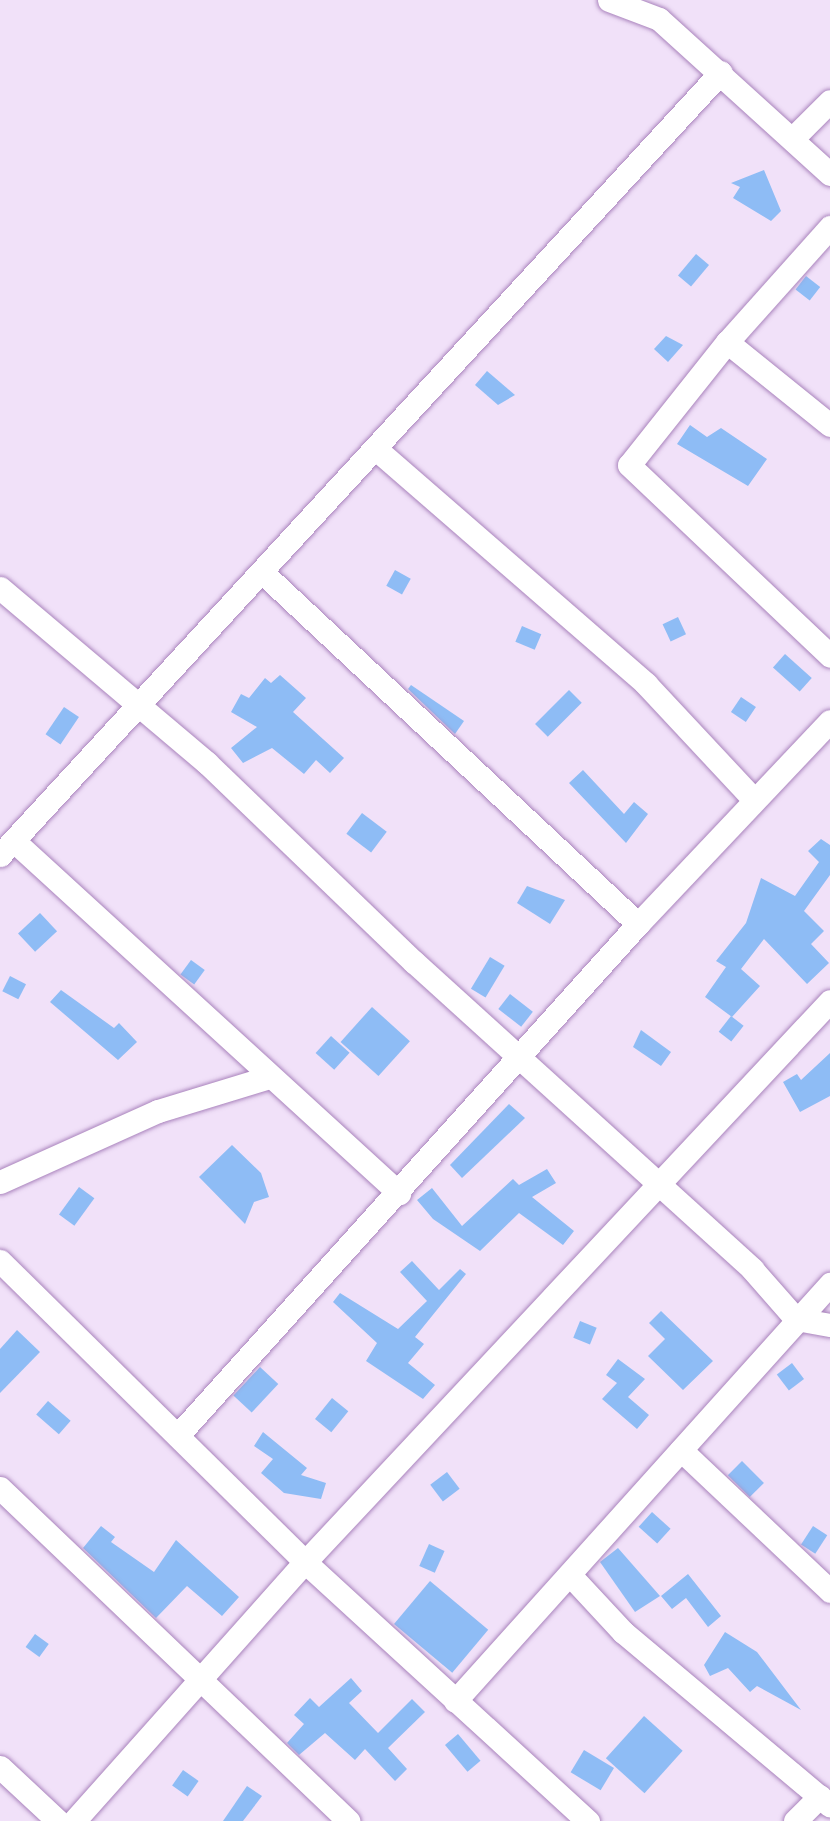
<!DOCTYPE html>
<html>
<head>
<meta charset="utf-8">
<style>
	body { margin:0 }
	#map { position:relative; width:830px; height:1821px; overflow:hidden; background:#f1e1f9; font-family:"Source Sans 3",sans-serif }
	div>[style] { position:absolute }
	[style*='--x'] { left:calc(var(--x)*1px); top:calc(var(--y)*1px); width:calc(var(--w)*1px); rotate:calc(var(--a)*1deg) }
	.building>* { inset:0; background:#8ebcf5; transform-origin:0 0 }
	.roads { filter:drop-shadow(0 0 2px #a983bc) drop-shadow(0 0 2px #a983bc) }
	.minor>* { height:23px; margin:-11.5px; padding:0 11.5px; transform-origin:11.5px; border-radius:11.5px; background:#fff }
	span { translate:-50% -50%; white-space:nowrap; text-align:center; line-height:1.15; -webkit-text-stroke:7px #f1e1f9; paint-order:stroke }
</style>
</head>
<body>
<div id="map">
	<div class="building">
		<i style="clip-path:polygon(764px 170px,781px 211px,771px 221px,733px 198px,740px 187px,731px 183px)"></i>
		<i style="left:696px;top:254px;width:17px;height:28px;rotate:40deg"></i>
		<i style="left:806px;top:276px;width:18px;height:17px;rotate:38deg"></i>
		<i style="clip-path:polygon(666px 336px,683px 345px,668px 362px,654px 349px)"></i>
		<i style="clip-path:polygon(487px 371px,515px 395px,498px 405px,475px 385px)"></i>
		<i style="clip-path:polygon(690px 425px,707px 437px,721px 428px,767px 459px,748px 486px,677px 444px)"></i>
		<i style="left:395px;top:570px;width:18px;height:18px;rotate:29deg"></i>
		<i style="left:678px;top:617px;width:19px;height:17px;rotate:65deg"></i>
		<i style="left:522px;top:626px;width:21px;height:17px;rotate:23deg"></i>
		<i style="left:785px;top:654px;width:36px;height:18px;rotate:42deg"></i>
		<i style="clip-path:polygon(280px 675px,306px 698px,293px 712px,344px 758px,330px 773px,316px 760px,304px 774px,272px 748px,243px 763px,231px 748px,257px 727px,231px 712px,241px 694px,249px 698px,265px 678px,271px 683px)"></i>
		<i style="clip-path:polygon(411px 685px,464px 721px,455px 734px,408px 689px)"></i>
		<i style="left:569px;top:690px;width:18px;height:48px;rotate:45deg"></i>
		<i style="left:741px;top:697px;width:18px;height:18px;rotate:34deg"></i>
		<i style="left:64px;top:707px;width:18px;height:33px;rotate:34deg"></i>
		<i style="clip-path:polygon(583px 770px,624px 814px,634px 802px,648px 814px,626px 843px,569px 783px)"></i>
		<i style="left:362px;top:813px;width:31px;height:26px;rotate:37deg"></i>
		<i style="clip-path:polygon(821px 839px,830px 845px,830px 875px,804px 911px,824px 931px,811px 944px,829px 963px,807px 984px,764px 939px,741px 969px,760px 986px,732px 1017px,705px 997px,726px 967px,716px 961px,746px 923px,761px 878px,795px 896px,819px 862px,808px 851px)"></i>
		<i style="clip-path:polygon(527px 886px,565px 900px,550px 924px,517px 903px)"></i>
		<i style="left:40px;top:913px;width:25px;height:30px;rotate:47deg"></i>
		<i style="left:490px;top:957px;width:17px;height:37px;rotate:31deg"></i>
		<i style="left:191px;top:960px;width:17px;height:18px;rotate:36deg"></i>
		<i style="left:10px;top:976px;width:18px;height:17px;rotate:27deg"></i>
		<i style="clip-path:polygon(61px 990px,114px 1028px,119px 1023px,137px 1042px,118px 1060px,50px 1002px)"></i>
		<i style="left:510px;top:994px;width:29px;height:19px;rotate:38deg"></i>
		<i style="left:372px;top:1007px;width:51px;height:47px;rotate:42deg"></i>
		<i style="left:731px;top:1016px;width:16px;height:20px;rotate:38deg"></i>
		<i style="clip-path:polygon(641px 1030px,671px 1052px,661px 1066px,633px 1047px)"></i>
		<i style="left:331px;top:1036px;width:25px;height:23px;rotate:42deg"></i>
		<i style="clip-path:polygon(830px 1053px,830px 1096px,800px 1112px,783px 1082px,797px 1074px,801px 1080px)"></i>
		<i style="clip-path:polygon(509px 1104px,525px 1118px,462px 1178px,450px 1165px)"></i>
		<i style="clip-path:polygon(232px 1145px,261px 1173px,269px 1197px,254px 1202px,245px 1224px,199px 1177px)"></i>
		<i style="clip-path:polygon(547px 1169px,556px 1183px,532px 1197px,574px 1231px,563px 1245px,519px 1213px,480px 1251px,433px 1219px,417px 1200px,432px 1188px,462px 1226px,513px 1179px,519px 1185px)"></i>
		<i style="left:79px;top:1187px;width:19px;height:34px;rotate:36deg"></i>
		<i style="clip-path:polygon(412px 1261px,439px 1290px,460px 1269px,466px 1274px,415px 1337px,424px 1344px,408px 1363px,435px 1385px,423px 1399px,366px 1361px,377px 1343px,333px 1302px,340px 1293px,398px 1329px,427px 1301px,400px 1272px)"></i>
		<i style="clip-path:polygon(661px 1311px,713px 1361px,683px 1390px,648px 1356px,665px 1339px,649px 1323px)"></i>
		<i style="left:580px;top:1321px;width:18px;height:18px;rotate:22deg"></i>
		<i style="clip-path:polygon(17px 1330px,40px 1352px,0 1393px,0 1349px)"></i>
		<i style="clip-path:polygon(618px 1359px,645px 1379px,628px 1397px,649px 1415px,637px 1429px,602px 1399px,617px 1383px,606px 1375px)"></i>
		<i style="left:792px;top:1363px;width:20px;height:19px;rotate:53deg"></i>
		<i style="left:260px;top:1367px;width:25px;height:39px;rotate:43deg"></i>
		<i style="left:332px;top:1398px;width:21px;height:27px;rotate:39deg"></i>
		<i style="left:48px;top:1401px;width:30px;height:18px;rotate:41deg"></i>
		<i style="clip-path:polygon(263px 1432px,307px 1468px,301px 1475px,326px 1483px,321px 1499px,284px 1493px,261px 1473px,273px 1459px,254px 1446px)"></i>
		<i style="left:742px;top:1461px;width:31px;height:20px;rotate:45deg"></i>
		<i style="left:447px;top:1472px;width:21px;height:21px;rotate:53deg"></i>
		<i style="left:652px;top:1512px;width:25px;height:20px;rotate:42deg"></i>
		<i style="clip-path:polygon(101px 1526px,115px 1537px,111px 1542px,154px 1572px,176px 1540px,239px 1597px,222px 1616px,187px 1586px,156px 1618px,83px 1548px)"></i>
		<i style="left:813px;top:1526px;width:17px;height:22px;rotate:33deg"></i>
		<i style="left:429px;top:1544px;width:17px;height:24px;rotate:24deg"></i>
		<i style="clip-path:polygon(618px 1548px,660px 1596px,635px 1612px,600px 1562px)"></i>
		<i style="clip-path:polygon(688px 1574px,721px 1616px,708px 1627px,686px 1598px,672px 1609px,661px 1596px)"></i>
		<i style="left:430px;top:1581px;width:76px;height:56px;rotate:40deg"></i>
		<i style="clip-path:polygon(725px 1632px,757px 1652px,801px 1710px,757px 1686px,750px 1692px,728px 1668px,710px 1676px,704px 1665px)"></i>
		<i style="left:35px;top:1634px;width:17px;height:16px;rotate:36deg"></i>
		<i style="clip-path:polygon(351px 1678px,362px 1691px,349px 1703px,378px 1733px,412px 1699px,425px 1712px,388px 1748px,407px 1769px,395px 1781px,365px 1749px,355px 1760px,325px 1733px,299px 1755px,287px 1743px,304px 1724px,294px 1715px,310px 1698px,319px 1707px)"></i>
		<i style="left:644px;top:1716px;width:52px;height:57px;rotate:42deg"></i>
		<i style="left:458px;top:1734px;width:35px;height:17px;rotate:50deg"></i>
		<i style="left:584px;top:1750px;width:35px;height:26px;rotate:31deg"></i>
		<i style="left:183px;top:1770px;width:19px;height:19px;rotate:35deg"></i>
		<i style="clip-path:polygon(247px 1786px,262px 1796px,243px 1821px,223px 1821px)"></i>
	</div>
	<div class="roads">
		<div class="minor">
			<i style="--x:609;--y:0;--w:53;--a:20.8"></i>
			<i style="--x:659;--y:19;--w:231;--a:42.2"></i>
			<i style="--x:795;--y:136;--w:49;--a:-45"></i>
			<i style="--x:830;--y:227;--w:154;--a:131.8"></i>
			<i style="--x:727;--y:342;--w:157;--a:128.5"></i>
			<i style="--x:629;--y:465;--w:277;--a:43.5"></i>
			<i style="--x:727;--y:342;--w:132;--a:38.9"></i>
			<i style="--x:376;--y:449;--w:358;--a:41"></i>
			<i style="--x:646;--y:684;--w:158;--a:47"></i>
			<i style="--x:263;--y:573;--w:514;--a:43.11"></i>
			<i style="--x:0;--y:588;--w:271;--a:40.2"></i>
			<i style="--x:207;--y:763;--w:287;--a:43.9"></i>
			<i style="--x:414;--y:962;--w:457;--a:42.2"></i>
			<i style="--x:752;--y:1269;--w:67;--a:48.7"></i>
			<i style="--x:796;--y:1319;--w:35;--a:10"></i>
			<i style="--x:14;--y:841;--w:522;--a:42.44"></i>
			<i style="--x:0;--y:855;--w:1064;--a:-47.36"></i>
			<i style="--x:0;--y:1182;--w:173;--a:-24.2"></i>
			<i style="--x:158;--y:1111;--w:113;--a:-17"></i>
			<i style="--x:0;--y:1261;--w:429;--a:44.6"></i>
			<i style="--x:305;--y:1562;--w:384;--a:42.5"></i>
			<i style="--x:178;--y:1435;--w:688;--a:-48.01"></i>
			<i style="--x:638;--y:924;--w:279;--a:-46.6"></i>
			<i style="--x:681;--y:1450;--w:205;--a:43.4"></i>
			<i style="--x:0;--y:1488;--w:482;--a:43.7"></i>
			<i style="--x:570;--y:1575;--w:78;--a:47.1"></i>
			<i style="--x:623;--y:1632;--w:270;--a:40"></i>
			<i style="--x:455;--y:1701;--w:561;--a:-48.04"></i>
			<i style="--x:0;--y:1767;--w:79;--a:43"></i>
			<i style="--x:74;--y:1821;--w:347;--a:-48.3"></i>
			<i style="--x:305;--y:1562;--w:768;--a:-46.9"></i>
			<i style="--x:795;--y:1821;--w:35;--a:-45"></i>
		</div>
	</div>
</div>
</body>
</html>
